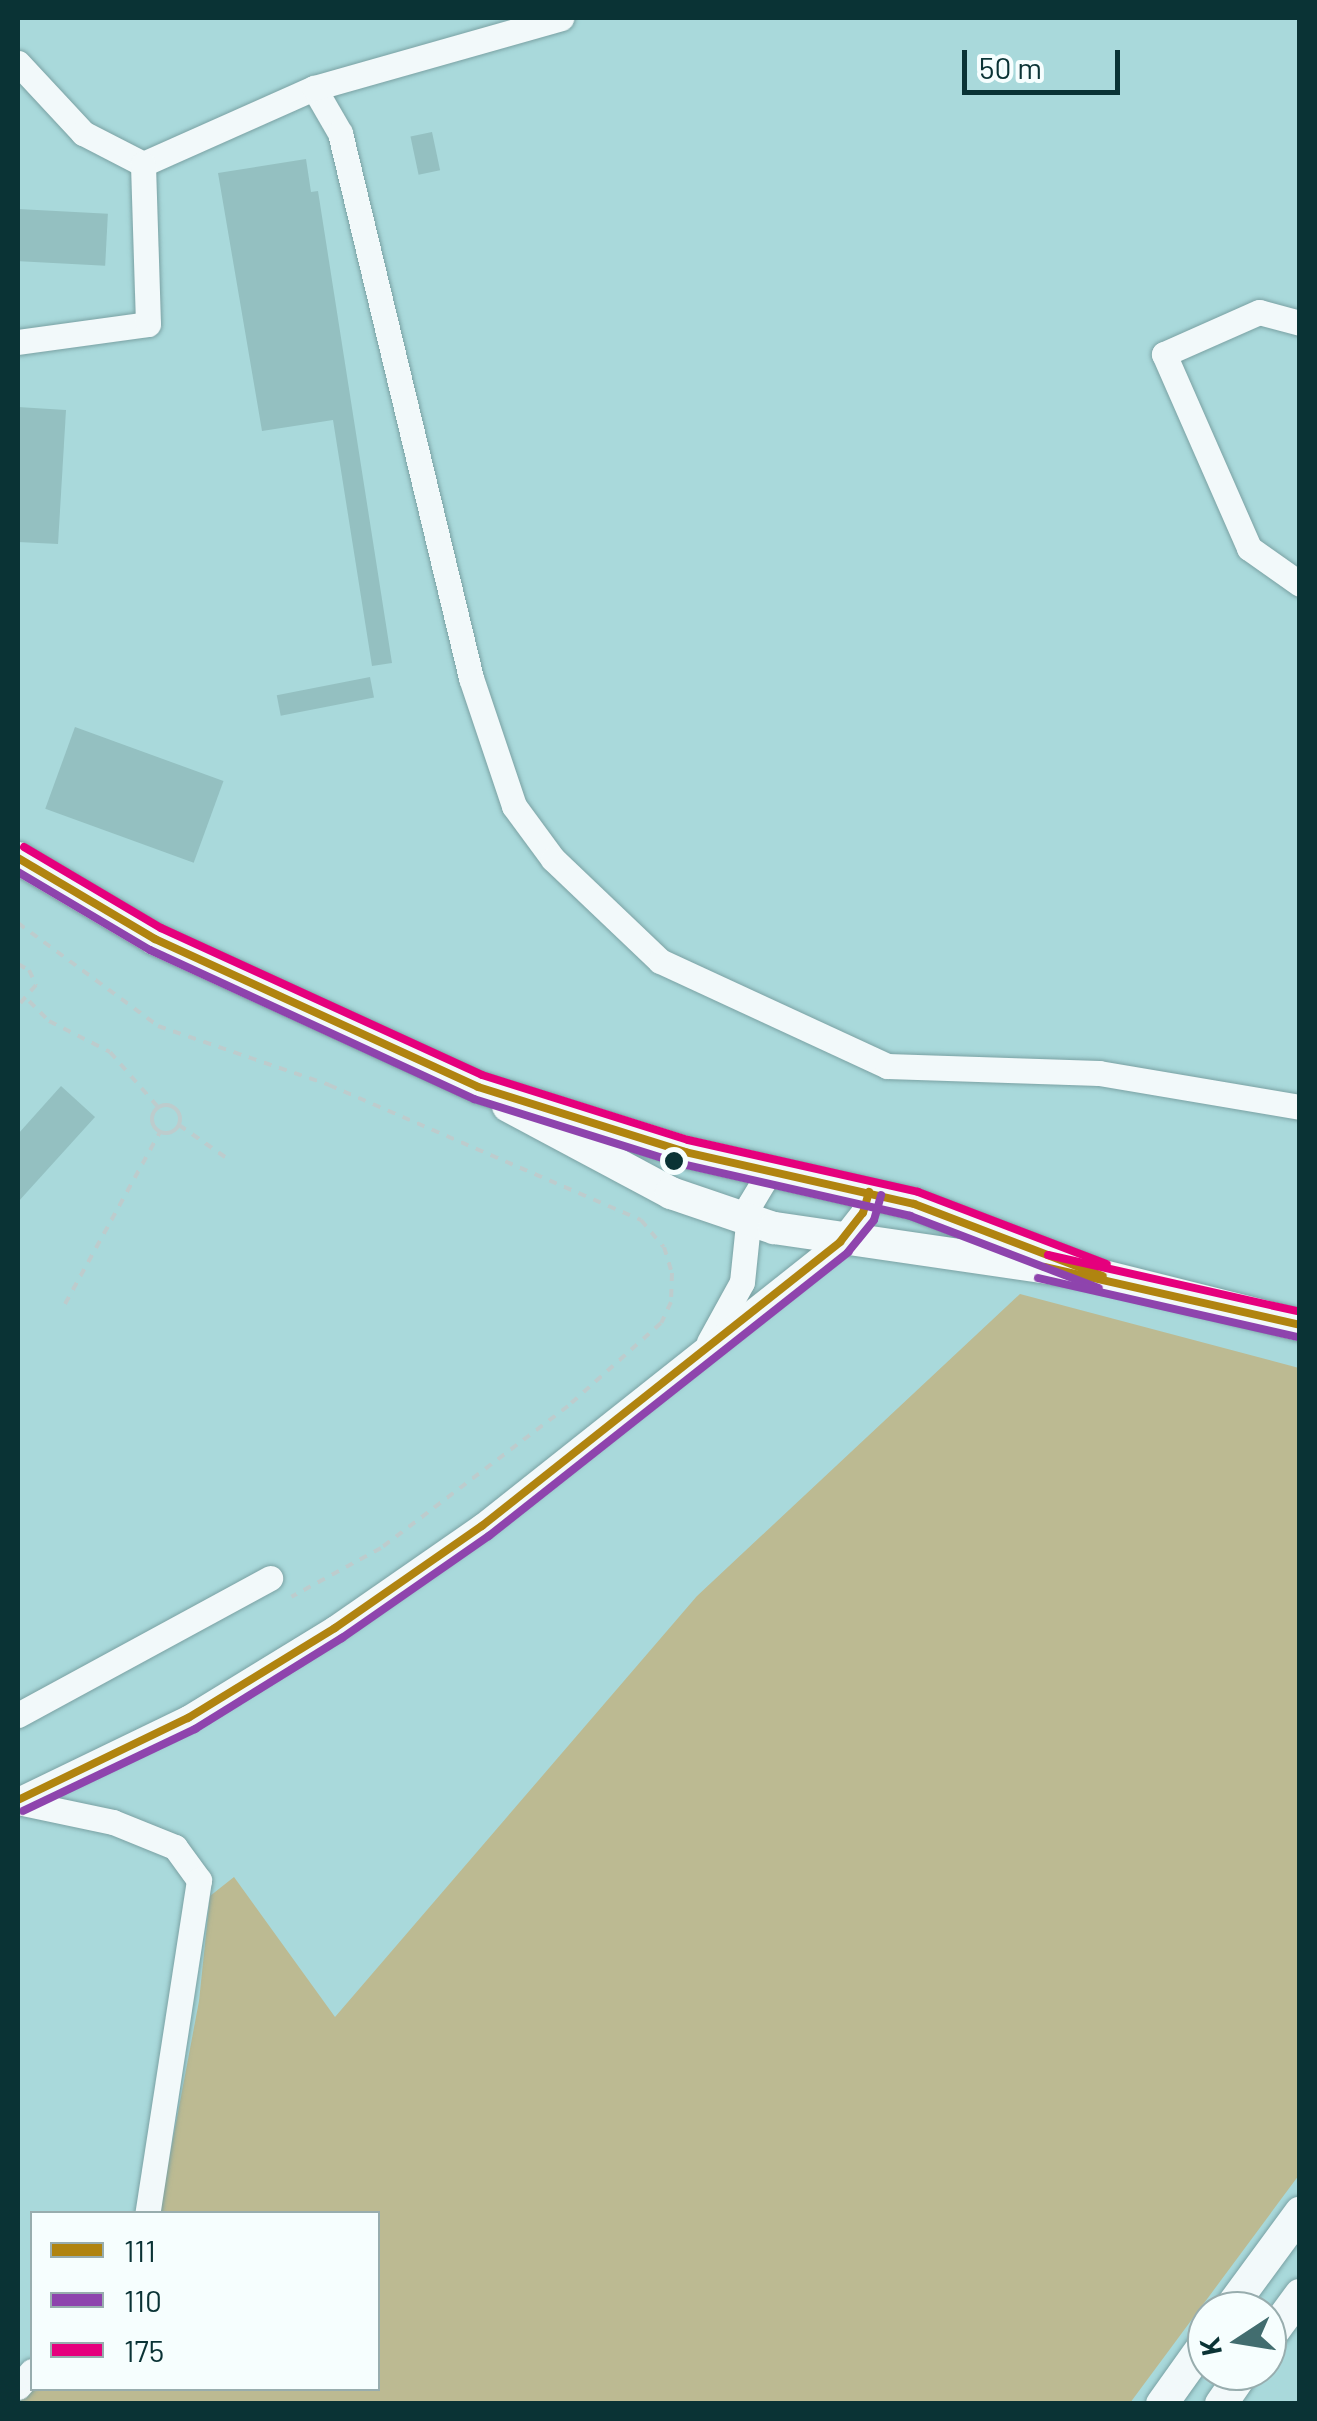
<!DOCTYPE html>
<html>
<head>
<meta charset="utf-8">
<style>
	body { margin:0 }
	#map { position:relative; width:1317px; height:2421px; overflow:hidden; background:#a9d9db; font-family:Barlow,sans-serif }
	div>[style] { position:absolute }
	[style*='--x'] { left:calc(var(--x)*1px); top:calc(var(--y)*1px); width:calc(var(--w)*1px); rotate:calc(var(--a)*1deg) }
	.forest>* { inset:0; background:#bcba92 }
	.building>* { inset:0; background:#94c0c1; transform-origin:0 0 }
	.path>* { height:4px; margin-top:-2px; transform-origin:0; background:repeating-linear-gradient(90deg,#bdcccd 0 8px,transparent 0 16px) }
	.path>.ring { margin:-2px; padding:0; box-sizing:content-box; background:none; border:4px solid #bdcccd; border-radius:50% }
	.roads { filter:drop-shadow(0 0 2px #7aa1a3) drop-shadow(0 0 2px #7aa1a3) }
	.minor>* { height:25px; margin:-12.5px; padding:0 12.5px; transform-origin:12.5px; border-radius:12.5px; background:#f2f9fa }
	.major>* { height:32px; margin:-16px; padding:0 16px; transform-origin:16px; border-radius:16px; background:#f2f9fa }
	.bus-1>* { height:8px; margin:-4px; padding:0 4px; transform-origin:4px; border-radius:4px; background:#b08410 }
	.bus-2>* { height:8px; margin:-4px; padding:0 4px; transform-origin:4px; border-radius:4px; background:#8e44ad }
	.bus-3>* { height:8px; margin:-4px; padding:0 4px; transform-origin:4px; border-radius:4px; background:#e5007d }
	.dots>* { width:28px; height:28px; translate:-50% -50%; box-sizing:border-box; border:5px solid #f6fefe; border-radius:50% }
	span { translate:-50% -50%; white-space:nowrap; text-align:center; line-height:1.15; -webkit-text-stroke:10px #f6fefe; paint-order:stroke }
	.frame { position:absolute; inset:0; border:20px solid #0a3335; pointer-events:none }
	.legend { position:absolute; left:30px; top:2211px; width:350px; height:180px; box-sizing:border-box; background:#f6fefe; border:2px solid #98adae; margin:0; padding:12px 18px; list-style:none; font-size:30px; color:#0a3335 }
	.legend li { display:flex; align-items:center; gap:20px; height:50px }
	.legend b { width:50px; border:2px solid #98adae }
	.north { position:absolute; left:1187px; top:2291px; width:100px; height:100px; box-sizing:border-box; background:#f6fefe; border:2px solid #98adae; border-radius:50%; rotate:258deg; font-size:28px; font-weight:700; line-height:40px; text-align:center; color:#0a3335 }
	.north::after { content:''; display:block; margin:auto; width:35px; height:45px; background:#426d6f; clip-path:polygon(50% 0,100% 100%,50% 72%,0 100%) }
	.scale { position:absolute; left:962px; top:50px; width:158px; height:45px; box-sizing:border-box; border:5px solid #0a3335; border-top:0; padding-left:12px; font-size:30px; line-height:35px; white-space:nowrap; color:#0a3335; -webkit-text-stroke:8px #f6fefe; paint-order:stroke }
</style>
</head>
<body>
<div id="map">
	<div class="forest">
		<i style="clip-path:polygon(1020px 1294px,1299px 1368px,1299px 2175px,1130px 2403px,18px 2404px,32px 2386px,378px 2388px,378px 2214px,159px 2213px,199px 2001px,210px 1896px,234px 1877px,335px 2017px,697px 1596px)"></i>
	</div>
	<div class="building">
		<i style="left:432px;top:132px;width:39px;height:22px;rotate:78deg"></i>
		<i style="clip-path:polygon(306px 159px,311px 192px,318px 191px,392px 663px,372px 666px,333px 420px,262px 431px,218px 173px)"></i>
		<i style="left:18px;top:209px;width:90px;height:52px;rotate:3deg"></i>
		<i style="clip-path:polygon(18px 407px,66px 410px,58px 544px,18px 542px)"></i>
		<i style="left:370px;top:677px;width:21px;height:95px;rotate:79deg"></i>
		<i style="left:75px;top:727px;width:158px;height:87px;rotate:20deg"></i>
		<i style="clip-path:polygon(61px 1086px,95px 1117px,18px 1202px,18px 1134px)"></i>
	</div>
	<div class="path">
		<i style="--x:18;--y:923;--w:174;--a:36.3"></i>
		<i style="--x:158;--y:1026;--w:181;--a:19"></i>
		<i style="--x:329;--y:1085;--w:340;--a:23.4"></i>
		<i style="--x:641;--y:1220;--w:35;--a:50"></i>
		<i style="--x:664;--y:1247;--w:27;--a:73"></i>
		<i style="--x:672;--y:1273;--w:29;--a:92"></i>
		<i style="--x:671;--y:1302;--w:23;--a:115"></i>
		<i style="--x:661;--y:1323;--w:125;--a:138.3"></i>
		<i style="--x:568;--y:1406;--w:235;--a:142.8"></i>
		<i style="--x:381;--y:1548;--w:102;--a:151.4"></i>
		<i style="--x:18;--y:964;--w:13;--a:29"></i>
		<i style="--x:29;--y:970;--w:17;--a:65"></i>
		<i style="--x:36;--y:985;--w:28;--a:131"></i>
		<i style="--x:29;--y:1001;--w:28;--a:45"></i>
		<i style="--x:49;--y:1021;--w:68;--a:26.9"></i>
		<i style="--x:110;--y:1052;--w:73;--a:48.9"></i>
		<i class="ring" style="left:152px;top:1105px;width:24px;height:24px"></i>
		<i style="--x:179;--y:1125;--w:60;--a:34.8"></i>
		<i style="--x:65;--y:1304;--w:196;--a:-61.1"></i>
	</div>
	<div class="roads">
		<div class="minor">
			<i style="--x:18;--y:63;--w:96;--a:47.1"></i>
			<i style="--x:83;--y:133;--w:68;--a:27.3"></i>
			<i style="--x:314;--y:88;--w:52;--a:60"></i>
			<i style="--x:340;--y:133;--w:561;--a:76.48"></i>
			<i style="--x:471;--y:678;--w:135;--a:71.4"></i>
			<i style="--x:514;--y:806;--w:66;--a:53.7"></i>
			<i style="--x:553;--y:859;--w:148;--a:43.6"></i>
			<i style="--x:660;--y:961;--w:250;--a:24.8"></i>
			<i style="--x:887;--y:1066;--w:212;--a:1.9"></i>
			<i style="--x:1099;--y:1073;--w:204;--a:9.6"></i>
			<i style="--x:143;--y:164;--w:187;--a:-24"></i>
			<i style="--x:314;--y:88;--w:257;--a:-15.8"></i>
			<i style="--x:1300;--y:323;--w:42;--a:-165"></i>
			<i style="--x:1259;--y:312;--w:104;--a:156.1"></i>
			<i style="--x:1164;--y:354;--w:212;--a:66.3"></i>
			<i style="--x:1249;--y:548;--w:62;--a:35.2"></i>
			<i style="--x:18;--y:342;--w:131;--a:-7.9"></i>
			<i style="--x:148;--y:324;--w:160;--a:-91.8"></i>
			<i style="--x:709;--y:1342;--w:68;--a:-61.2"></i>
			<i style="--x:742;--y:1282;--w:78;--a:-84.1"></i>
			<i style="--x:750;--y:1204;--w:41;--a:-59"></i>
			<i style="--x:18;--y:1715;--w:287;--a:-28.5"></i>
			<i style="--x:18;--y:1800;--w:189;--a:-25.8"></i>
			<i style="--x:188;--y:1718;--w:172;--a:-31.5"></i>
			<i style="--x:335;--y:1628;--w:179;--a:-34.8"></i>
			<i style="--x:482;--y:1526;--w:457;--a:-38.4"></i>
			<i style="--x:840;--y:1242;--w:37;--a:-52"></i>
			<i style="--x:863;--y:1213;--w:22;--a:-74"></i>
			<i style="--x:18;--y:1802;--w:97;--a:11.9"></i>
			<i style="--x:113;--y:1822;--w:67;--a:22"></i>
			<i style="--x:175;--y:1847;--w:41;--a:54"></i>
			<i style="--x:199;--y:1880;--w:338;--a:98.8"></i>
			<i style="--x:18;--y:2387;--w:21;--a:-49"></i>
		</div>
		<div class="major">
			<i style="--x:18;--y:858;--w:159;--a:30.6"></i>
			<i style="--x:155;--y:939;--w:355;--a:24.6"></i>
			<i style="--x:478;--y:1087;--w:217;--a:17.4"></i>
			<i style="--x:685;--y:1152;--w:235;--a:12.8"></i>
			<i style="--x:914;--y:1204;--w:202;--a:20.9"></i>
			<i style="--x:508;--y:1106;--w:185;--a:28.1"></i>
			<i style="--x:671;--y:1193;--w:109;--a:18.8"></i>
			<i style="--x:774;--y:1228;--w:332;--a:8.3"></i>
			<i style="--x:1103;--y:1276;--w:203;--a:14"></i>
			<i style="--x:1228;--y:2311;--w:122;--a:-53.7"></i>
			<i style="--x:1267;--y:2340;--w:56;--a:-53.7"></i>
			<i style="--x:1162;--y:2404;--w:77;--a:-54.5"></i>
			<i style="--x:1221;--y:2404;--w:40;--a:-55.1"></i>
		</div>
	</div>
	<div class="bus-1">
		<i style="--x:18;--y:858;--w:159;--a:30.6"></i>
		<i style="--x:155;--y:939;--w:355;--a:24.6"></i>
		<i style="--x:478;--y:1087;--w:217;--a:17.4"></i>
		<i style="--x:685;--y:1152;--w:235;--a:12.8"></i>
		<i style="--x:914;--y:1204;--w:202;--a:20.9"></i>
		<i style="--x:1045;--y:1267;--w:262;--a:12.8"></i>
		<i style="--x:18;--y:1800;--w:189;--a:-25.8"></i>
		<i style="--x:188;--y:1718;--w:172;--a:-31.5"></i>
		<i style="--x:335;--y:1628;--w:179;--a:-34.8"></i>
		<i style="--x:482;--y:1526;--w:457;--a:-38.4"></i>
		<i style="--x:840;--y:1242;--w:37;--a:-52"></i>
		<i style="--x:863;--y:1213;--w:22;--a:-74"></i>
	</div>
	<div class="bus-2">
		<i style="--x:18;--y:872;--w:153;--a:30.6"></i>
		<i style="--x:150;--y:950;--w:357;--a:24.7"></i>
		<i style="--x:474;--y:1099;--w:218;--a:17.4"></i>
		<i style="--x:682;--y:1164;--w:234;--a:12.8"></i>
		<i style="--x:910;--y:1216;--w:202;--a:20.9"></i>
		<i style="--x:1038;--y:1278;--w:266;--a:12.8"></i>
		<i style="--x:23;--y:1811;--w:191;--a:-25.5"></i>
		<i style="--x:195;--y:1729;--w:173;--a:-31.8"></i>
		<i style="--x:342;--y:1638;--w:179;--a:-34.8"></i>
		<i style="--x:489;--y:1536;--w:458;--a:-38.3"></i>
		<i style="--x:848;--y:1252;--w:41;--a:-50.9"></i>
		<i style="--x:874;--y:1220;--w:26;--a:-74"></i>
	</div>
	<div class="bus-3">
		<i style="--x:24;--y:847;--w:159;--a:30.6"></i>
		<i style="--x:161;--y:928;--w:353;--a:24.6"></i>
		<i style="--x:482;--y:1075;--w:216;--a:17.5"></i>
		<i style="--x:688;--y:1140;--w:236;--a:12.7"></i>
		<i style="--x:918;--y:1192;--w:202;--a:20.9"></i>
		<i style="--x:1048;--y:1255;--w:258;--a:12.7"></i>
	</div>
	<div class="dots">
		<i style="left:674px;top:1161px;background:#0a3335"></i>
	</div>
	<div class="frame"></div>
	<ul class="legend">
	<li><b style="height:12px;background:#b08410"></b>111</li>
	<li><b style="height:12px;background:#8e44ad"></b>110</li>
	<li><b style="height:12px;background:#e5007d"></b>175</li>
	</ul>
	<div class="north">K</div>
	<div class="scale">50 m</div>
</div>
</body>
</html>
